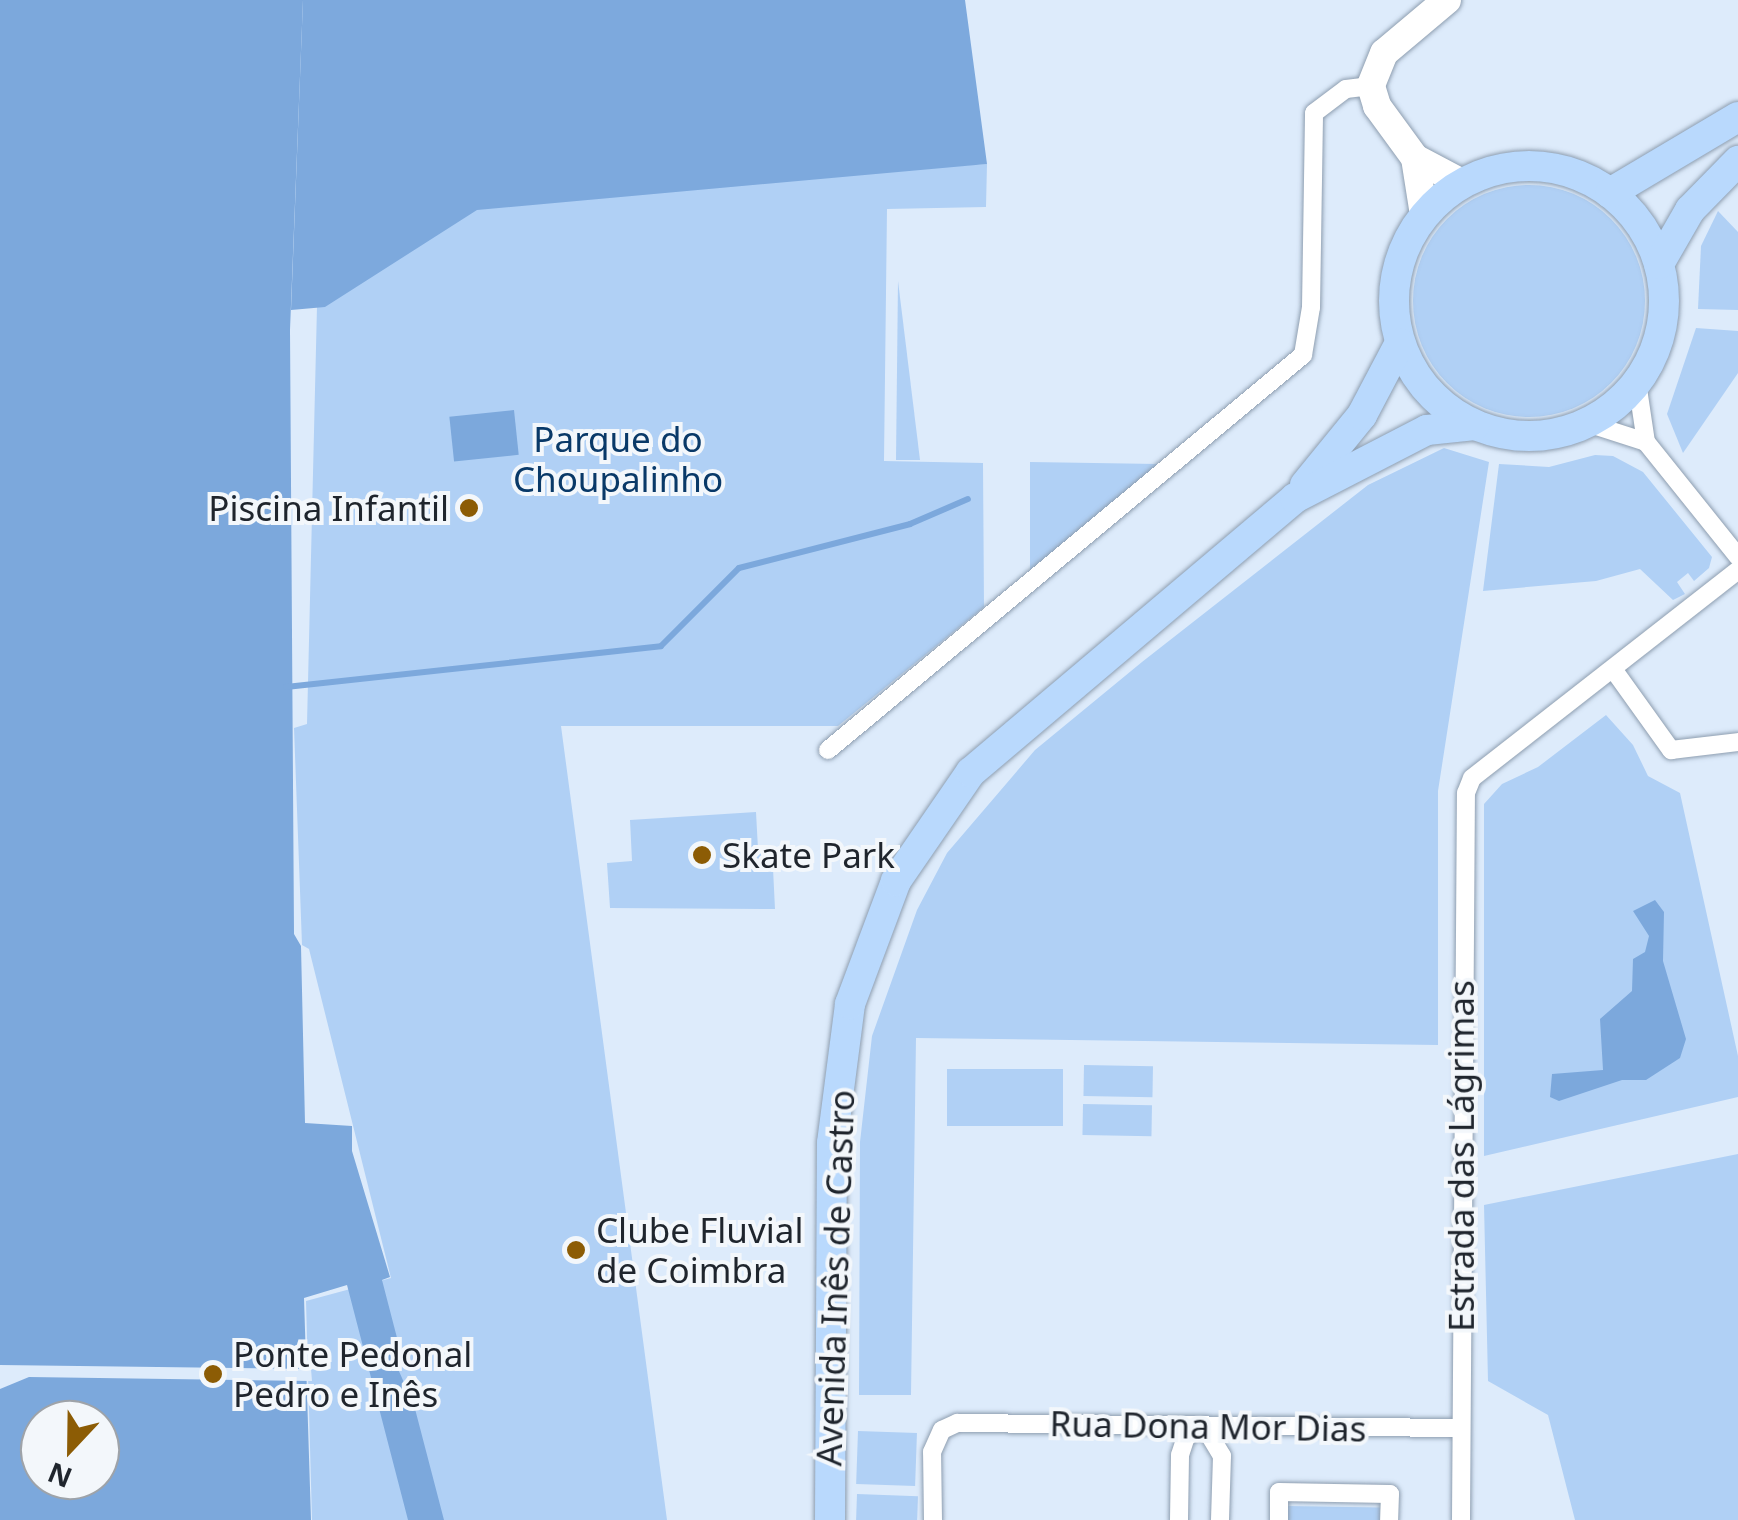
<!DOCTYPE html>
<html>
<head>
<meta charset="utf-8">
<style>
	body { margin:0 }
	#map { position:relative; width:1738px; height:1520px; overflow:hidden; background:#ddebfb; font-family:"Noto Sans",sans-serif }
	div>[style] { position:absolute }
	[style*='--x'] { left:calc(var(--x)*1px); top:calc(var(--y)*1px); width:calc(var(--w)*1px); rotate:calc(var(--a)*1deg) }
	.green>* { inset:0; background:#b0d0f5; transform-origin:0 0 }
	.round { border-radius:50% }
	.forest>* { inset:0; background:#7da9dd }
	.water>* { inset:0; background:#7ca8dc; transform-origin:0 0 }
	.pier>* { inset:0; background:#ddebfb }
	.stream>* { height:6px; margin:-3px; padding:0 3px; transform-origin:3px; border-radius:3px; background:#7ca8dc }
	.roads { filter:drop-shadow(0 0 2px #8e9eb0) drop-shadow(0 0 2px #8e9eb0) }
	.minor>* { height:18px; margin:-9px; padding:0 9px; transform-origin:9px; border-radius:9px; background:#fff }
	.secondary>* { height:28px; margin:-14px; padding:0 14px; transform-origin:14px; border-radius:14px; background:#fff }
	.primary>* { height:30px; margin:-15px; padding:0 15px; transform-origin:15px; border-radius:15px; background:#b9d9fd }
	.primary>.ring { margin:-15px; padding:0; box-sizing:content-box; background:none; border:30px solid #b9d9fd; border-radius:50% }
	.dots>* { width:28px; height:28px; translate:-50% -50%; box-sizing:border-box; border:5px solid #f3f7fb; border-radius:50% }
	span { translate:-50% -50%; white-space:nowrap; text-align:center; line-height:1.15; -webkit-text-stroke:8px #f3f7fb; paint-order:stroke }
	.park-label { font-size:35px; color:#093968 }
	.poi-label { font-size:35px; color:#1f252d }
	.right { translate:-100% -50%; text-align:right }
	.left { translate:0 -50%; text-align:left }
	.street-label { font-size:35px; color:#1f252d }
	.north { position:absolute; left:20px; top:1400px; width:100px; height:100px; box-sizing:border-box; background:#f3f7fb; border:2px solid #9ea3a9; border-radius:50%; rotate:202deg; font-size:28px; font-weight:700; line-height:40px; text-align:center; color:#1f252d }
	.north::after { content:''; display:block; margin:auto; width:35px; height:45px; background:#8c5c05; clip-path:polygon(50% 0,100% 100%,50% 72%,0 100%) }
</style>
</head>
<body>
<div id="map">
	<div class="green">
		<i style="clip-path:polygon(987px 164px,986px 207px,887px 209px,884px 461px,983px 463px,984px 607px,838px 726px,561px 726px,667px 1520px,312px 1520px,306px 1301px,391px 1278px,309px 949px,302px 945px,294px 728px,307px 724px,317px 306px,466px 209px,753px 178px)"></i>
		<i class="round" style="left:1413px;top:185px;width:232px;height:232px"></i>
		<i style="clip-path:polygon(1718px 211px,1738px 232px,1738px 310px,1698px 309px,1701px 246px)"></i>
		<i style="clip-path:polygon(898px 281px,920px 460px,896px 460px)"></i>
		<i style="clip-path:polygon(1696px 328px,1738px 331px,1738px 373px,1683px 453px,1667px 414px)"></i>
		<i style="clip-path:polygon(1444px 448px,1489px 462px,1438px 791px,1438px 1045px,916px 1038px,911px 1395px,859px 1395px,860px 1142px,872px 1036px,917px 910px,947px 853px,1035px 750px,1142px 662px,1368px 485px)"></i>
		<i style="clip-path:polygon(1595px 455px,1613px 456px,1643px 472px,1712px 557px,1709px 568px,1694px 581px,1688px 573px,1677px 582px,1685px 594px,1673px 600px,1640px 569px,1596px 581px,1483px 591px,1499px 464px,1549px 467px)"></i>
		<i style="clip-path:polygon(1030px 462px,1158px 464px,1030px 573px)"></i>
		<i style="clip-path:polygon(1606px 715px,1633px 745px,1648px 776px,1680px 793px,1738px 1056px,1738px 1097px,1484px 1156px,1484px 804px,1502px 784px,1538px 767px)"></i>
		<i style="clip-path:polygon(756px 812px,758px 849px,772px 848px,775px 909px,610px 908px,607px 863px,632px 861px,630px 820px)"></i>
		<i style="left:1084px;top:1065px;width:69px;height:31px;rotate:1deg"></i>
		<i style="left:947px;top:1069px;width:116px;height:57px"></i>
		<i style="left:1083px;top:1104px;width:69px;height:31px;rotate:1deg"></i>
		<i style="clip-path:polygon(1738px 1154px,1738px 1520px,1575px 1520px,1548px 1415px,1488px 1381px,1484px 1205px)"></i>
		<i style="left:858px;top:1431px;width:59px;height:53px;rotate:2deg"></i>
		<i style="left:857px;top:1494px;width:61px;height:26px;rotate:2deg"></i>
		<i style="left:1287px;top:1506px;width:93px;height:14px;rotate:1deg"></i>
	</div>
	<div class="forest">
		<i style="clip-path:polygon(303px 0,965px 0,987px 164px,477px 210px,325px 307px,291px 310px)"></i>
	</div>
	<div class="water">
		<i style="clip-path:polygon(evenodd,0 0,303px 0,290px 330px,294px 934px,301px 946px,305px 1123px,352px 1126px,352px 1151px,390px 1277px,382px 1280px,402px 1357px,394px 1360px,414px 1405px,444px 1520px,408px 1520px,347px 1285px,304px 1298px,311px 1520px,0 1520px,0 0,40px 1420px,100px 1420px,100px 1480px,40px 1480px,40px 1420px)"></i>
		<i style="left:514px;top:410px;width:45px;height:65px;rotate:84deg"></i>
		<i style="clip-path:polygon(1655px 900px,1664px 912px,1663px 961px,1686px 1039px,1680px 1058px,1646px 1080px,1622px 1080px,1559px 1101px,1550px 1097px,1552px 1074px,1603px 1070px,1600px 1019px,1632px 991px,1633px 959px,1645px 952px,1649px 936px,1633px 911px)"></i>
	</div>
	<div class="pier">
		<i style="clip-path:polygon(0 1365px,311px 1369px,312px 1381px,29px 1377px,0 1389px)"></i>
	</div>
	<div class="stream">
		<i style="--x:286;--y:687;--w:377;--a:-6.2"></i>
		<i style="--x:661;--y:646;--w:110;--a:-45"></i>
		<i style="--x:739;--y:568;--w:177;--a:-14.4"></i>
		<i style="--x:910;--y:524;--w:63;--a:-23.3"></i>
	</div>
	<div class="roads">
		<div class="minor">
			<i style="--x:1637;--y:382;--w:61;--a:81.5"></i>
			<i style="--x:1646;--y:442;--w:147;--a:51.3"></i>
			<i style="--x:1587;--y:423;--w:62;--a:17.9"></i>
			<i style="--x:1613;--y:669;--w:100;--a:54.4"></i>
			<i style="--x:1671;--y:750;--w:67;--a:-6.8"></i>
			<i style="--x:828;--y:750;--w:618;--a:-39.75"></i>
			<i style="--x:1303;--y:355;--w:49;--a:-80.5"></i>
			<i style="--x:1311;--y:307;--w:194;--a:-89.1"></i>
			<i style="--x:1314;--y:113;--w:40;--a:-37"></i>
			<i style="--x:1346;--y:89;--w:25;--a:-7"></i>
			<i style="--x:933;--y:1520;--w:68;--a:-90.8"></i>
			<i style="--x:932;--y:1452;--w:24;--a:-66"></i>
			<i style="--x:942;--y:1430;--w:17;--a:-25"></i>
			<i style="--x:957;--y:1423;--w:502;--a:0.57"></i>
			<i style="--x:1179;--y:1520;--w:65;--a:-89.1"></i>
			<i style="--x:1180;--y:1455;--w:19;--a:-72"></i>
			<i style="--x:1186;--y:1437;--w:21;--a:-31"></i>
			<i style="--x:1204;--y:1426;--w:35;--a:59"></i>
			<i style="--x:1222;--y:1456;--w:64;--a:91.8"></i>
			<i style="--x:1279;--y:1520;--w:28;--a:-90"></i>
			<i style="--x:1279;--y:1492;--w:111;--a:1"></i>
			<i style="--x:1390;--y:1494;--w:26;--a:92"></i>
			<i style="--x:1461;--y:1520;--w:727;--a:-89.61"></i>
			<i style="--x:1466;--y:793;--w:16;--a:-68"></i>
			<i style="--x:1472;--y:778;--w:338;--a:-38"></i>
		</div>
		<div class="secondary">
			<i style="--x:1447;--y:0;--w:82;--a:139.9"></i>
			<i style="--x:1384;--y:53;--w:35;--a:112"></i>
			<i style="--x:1371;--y:86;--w:21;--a:73"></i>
			<i style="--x:1377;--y:106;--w:64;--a:53.8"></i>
			<i style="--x:1415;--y:158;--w:53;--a:28"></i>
			<i style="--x:1415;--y:158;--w:58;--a:81"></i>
		</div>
		<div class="primary">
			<i class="ring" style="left:1394px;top:166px;width:240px;height:240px"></i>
			<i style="--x:1610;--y:193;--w:149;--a:-30.7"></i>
			<i style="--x:1659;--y:264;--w:62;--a:-60.1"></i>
			<i style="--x:1690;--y:210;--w:69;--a:-45.6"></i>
			<i style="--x:1305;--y:485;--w:90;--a:-50.8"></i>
			<i style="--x:1362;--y:415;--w:81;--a:-62.2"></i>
			<i style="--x:830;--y:1520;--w:377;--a:-89.7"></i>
			<i style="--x:832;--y:1143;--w:140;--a:-82.6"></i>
			<i style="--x:850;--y:1004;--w:131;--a:-69.5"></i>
			<i style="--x:896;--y:881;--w:132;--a:-55.5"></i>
			<i style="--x:971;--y:772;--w:424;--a:-40.2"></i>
			<i style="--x:1295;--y:498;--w:148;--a:-27.3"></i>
			<i style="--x:1427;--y:430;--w:48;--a:-5.9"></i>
		</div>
	</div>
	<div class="dots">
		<i style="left:469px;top:508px;background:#8c5c05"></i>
		<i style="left:702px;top:855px;background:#8c5c05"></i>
		<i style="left:576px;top:1250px;background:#8c5c05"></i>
		<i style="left:213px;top:1374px;background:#8c5c05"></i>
	</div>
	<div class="park-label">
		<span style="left:618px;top:459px">Parque do<br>Choupalinho</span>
	</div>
	<div class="poi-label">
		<span class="right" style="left:449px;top:508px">Piscina Infantil</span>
		<span class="left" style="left:722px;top:855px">Skate Park</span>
		<span class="left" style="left:596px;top:1250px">Clube Fluvial<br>de Coimbra</span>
		<span class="left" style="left:233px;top:1374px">Ponte Pedonal<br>Pedro e Inês</span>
	</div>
	<div class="street-label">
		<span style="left:1461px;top:1156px;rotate:-90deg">Estrada das Lágrimas</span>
		<span style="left:835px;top:1278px;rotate:-88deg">Avenida Inês de Castro</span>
		<span style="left:1208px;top:1426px;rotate:1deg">Rua Dona Mor Dias</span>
	</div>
	<div class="north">N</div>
</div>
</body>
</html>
